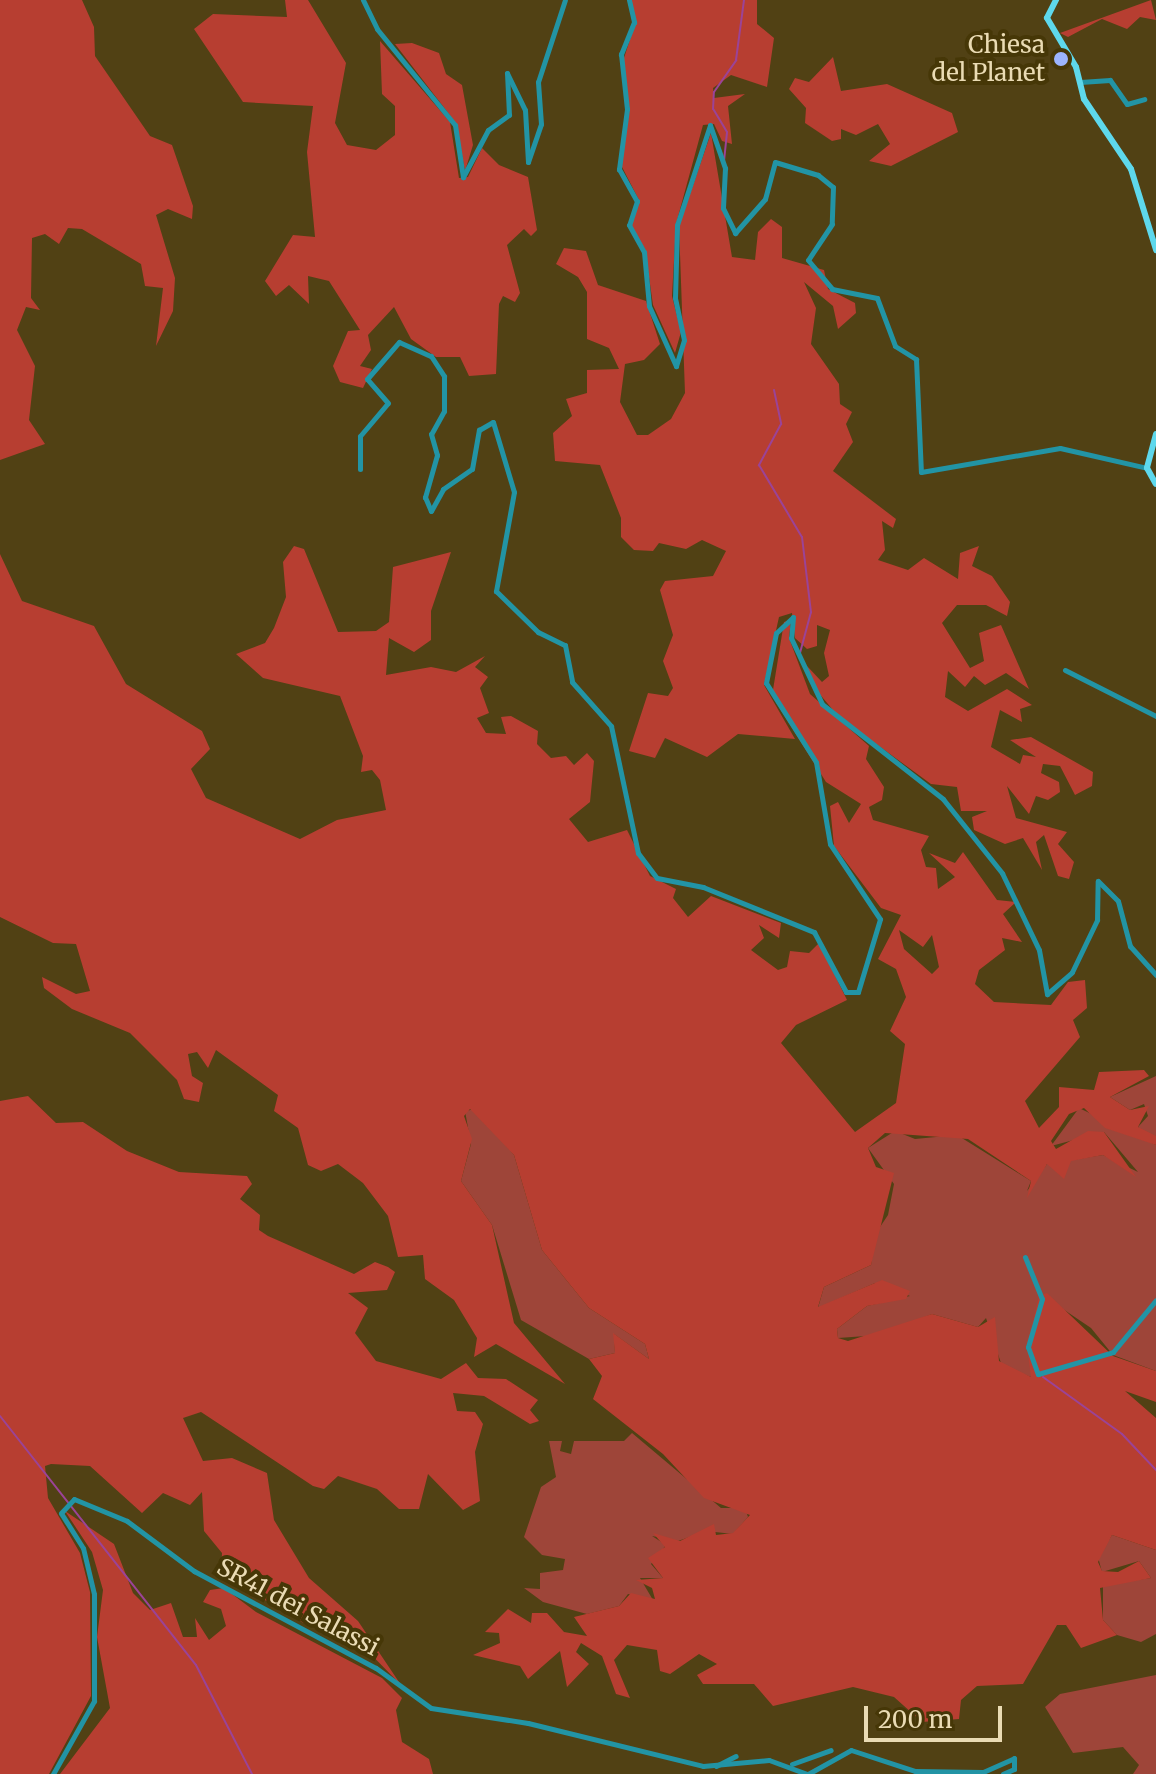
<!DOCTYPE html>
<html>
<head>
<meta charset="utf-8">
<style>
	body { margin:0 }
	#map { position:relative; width:1156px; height:1774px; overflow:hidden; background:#514114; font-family:Merriweather,serif }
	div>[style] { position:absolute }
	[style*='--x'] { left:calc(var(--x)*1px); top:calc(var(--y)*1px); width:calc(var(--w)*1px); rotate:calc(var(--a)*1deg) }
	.green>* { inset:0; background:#9e4539 }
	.forest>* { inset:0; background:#b73e31 }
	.stream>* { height:2px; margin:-1px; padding:0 1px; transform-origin:1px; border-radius:1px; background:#9b4397 }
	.minor>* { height:5px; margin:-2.5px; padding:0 2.5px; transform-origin:2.5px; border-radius:2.5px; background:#2294a5 }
	.major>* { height:6px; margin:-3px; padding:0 3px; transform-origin:3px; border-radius:3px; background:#5ed8ec }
	.dots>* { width:22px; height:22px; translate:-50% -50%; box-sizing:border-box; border:4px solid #463707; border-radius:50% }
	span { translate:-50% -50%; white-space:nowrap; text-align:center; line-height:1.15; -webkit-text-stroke:8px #463707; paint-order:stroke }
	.poi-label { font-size:24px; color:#eadbb4 }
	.right { translate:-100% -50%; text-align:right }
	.street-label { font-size:24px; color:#eadbb4 }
	.scale { position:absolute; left:864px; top:1706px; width:138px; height:36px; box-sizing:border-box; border:4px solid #eadbb4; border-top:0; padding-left:10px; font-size:24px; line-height:28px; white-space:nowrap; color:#eadbb4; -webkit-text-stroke:6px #463707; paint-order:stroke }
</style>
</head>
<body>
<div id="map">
	<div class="green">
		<i style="clip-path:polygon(1156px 1076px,1156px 1136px,1149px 1137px,1138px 1127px,1148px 1116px,1144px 1104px,1130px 1110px,1110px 1097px)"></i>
		<i style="clip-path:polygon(1079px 1108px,1156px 1145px,1156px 1371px,1113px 1355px,1091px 1328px,1057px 1305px,1031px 1377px,1002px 1366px,986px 1318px,978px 1327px,932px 1314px,880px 1335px,838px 1338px,837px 1329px,867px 1306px,910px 1296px,875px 1283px,818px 1308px,824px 1287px,871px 1265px,876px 1233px,888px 1215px,894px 1184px,868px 1148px,895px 1131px,915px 1139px,957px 1135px,1031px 1181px,1027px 1191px,1047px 1164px,1103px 1155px,1138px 1172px,1104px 1132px,1051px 1146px)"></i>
		<i style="clip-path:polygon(476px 1109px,514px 1155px,542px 1250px,589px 1308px,645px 1344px,649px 1359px,614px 1334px,615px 1353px,589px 1359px,521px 1320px,492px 1225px,461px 1181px,471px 1144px,465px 1111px)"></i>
		<i style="clip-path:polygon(632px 1433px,721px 1508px,745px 1508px,748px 1517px,733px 1534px,706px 1531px,678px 1541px,652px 1536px,666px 1545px,651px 1564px,663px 1578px,640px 1578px,653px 1600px,628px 1594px,619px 1606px,587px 1614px,543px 1602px,524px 1588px,540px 1589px,540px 1573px,563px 1570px,565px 1559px,542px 1555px,524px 1537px,541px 1487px,556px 1477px,549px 1441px,562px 1441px,560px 1451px,571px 1454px,574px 1441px,624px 1441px)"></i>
		<i style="clip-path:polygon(1112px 1535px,1156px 1550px,1156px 1634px,1141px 1642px,1117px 1635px,1103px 1620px,1103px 1585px,1151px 1578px,1139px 1561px,1102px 1572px,1098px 1557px)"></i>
		<i style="clip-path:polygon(1156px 1675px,1156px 1774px,1133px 1774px,1139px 1765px,1123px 1747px,1073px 1753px,1045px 1707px,1060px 1694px)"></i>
	</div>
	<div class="forest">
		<i style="clip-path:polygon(0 0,82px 0,94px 27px,95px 56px,150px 136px,172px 145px,193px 206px,192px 219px,168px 209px,156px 215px,175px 278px,173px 311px,156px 346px,163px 288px,145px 286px,141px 264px,82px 229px,68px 228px,59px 244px,45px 234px,32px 238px,31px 298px,40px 310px,26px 307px,17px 330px,35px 366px,29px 420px,45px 444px,0 460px)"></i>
		<i style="clip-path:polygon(285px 0,308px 0,346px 63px,335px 123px,347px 145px,376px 150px,395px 135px,395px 106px,382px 94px,380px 41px,450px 122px,459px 178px,468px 177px,482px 148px,499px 165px,528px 177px,537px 230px,531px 236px,524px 229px,507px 245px,520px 293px,515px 302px,503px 296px,499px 304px,496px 374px,469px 376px,460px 357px,436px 357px,411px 339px,394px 307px,368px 335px,371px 350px,360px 366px,372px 369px,363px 388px,340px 382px,333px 366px,348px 331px,360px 330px,329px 281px,308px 276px,309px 304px,289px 285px,276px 296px,265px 281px,293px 235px,315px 237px,307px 152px,313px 106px,243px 102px,194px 29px,213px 14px,287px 17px)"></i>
		<i style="clip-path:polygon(631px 0,757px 0,757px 24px,774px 38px,767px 87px,731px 75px,713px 88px,714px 98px,745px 94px,728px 106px,732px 144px,722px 141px,714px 124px,703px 125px,676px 224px,672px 296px,681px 332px,675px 353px,653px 305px,645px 249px,631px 227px,639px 200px,621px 165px,629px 110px,623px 61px,636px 21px)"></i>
		<i style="clip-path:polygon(1151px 0,1156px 20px,1140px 17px,1127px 29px,1102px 19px,1068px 37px,1060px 33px)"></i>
		<i style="clip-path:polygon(412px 43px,439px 53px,446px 74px,462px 85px,473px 145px,465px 171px,456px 123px,395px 44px)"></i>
		<i style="clip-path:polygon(833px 57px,841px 91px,887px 84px,952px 113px,958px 132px,891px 166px,869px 161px,890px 144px,878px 124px,856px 135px,841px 129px,841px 139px,832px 141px,805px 123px,806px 108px,789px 89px,795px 78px,809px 82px)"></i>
		<i style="clip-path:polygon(711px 133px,732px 257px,755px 260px,758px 232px,771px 219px,782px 227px,782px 258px,824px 270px,828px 289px,855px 303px,856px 313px,838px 329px,833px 306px,804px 282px,816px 308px,811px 344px,839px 384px,840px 404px,852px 412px,846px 424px,853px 442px,833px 471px,896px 519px,893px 528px,882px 521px,885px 550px,878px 560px,908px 570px,924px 558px,958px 579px,960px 553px,979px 546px,972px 566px,992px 576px,1010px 602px,1007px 616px,986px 605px,957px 605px,942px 623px,970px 668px,984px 661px,979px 633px,1001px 625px,1029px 689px,1006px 673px,985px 685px,974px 676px,965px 687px,948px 671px,945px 697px,968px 711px,1007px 689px,1032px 705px,1020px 709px,1022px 722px,1000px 710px,991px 747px,1020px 764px,1023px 755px,1036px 757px,1010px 740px,1031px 737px,1093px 772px,1092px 786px,1075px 795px,1060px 766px,1043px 764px,1041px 773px,1059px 782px,1060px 792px,1048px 800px,1036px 796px,1029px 814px,1007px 786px,1016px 818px,1067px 832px,1058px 844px,1074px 862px,1069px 879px,1058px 876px,1044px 835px,1036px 842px,1042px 870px,1023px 838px,1005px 844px,974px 830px,972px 817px,987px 811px,961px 811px,957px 787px,931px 784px,838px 716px,812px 685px,807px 666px,822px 682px,829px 676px,824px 653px,830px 630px,817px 625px,817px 646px,807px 649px,795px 638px,792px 613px,779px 617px,764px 685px,795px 739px,738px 734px,707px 757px,665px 738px,655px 758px,629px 751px,648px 693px,668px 696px,673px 688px,663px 661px,673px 635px,660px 590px,665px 581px,713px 576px,726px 551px,702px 540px,686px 549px,659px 543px,653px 551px,634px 550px,621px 537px,621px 518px,600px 465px,555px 461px,553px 433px,572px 416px,566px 399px,587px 393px,587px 370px,619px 369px,609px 348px,587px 339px,587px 292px,578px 277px,556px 264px,564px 248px,586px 251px,598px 285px,646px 301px,660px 344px,644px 360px,625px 364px,620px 402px,637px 435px,648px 435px,671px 419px,685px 393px,679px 226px)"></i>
		<i style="clip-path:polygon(evenodd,294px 546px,304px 549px,338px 632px,376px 631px,389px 622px,393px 567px,451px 552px,431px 611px,431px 640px,414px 652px,389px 638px,386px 675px,431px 667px,456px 672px,485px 656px,475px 667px,488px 677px,480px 688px,489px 713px,477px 718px,486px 733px,506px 734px,501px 717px,511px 716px,538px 731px,537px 744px,551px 758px,566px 756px,574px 765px,587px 753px,594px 761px,590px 802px,569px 819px,588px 842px,627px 830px,650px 876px,676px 889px,673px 898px,688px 917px,711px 896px,781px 923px,779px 938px,759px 925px,764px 938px,751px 950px,778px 970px,787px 967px,790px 951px,809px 953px,819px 943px,847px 1000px,796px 1025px,781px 1043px,855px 1132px,896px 1103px,905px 1044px,890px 1031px,906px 997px,896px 969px,878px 959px,901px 915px,881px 908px,834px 846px,830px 806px,838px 802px,849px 823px,861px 804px,826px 782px,772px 696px,784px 622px,791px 620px,789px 638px,810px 694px,869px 746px,866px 759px,884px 787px,882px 800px,869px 807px,873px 820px,929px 836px,921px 850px,926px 867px,936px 868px,938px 889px,955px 877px,929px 853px,955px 863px,963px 852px,997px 900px,1016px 902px,1003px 914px,1022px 942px,1002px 938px,1005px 950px,979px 970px,975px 984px,994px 1002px,1051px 1005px,1068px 982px,1085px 980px,1087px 1008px,1073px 1020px,1080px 1037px,1025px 1101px,1039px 1128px,1059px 1107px,1059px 1087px,1094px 1090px,1099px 1072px,1144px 1070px,1149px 1076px,1110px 1097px,1130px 1110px,1149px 1106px,1138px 1127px,1156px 1136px,1156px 1145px,1105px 1128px,1084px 1108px,1069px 1114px,1051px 1141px,1056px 1149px,1088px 1131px,1104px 1132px,1136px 1177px,1103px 1155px,1071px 1161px,1064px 1179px,1047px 1164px,1027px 1198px,1031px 1181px,968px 1139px,885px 1133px,868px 1148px,876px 1167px,894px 1173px,871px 1265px,824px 1287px,818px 1307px,882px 1280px,910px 1291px,906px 1299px,867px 1306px,837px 1329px,838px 1338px,848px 1341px,932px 1314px,978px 1327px,995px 1317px,999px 1361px,1031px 1377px,1027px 1347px,1039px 1296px,1047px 1293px,1113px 1356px,1156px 1371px,1156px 1402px,1125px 1391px,1156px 1418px,1156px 1550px,1112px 1535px,1098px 1562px,1102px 1571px,1118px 1572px,1139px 1561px,1151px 1578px,1100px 1588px,1103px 1620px,1117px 1635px,1081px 1648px,1066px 1625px,1057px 1625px,1023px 1684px,977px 1686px,961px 1700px,959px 1719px,922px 1722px,894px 1697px,853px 1687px,773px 1706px,754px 1684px,703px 1684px,697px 1675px,717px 1664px,699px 1654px,670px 1674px,660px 1671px,657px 1650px,627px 1645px,614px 1660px,630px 1698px,616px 1694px,602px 1656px,581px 1643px,576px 1652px,589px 1664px,567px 1687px,560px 1651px,528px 1679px,520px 1666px,473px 1655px,500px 1643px,499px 1633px,485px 1632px,508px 1609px,531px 1623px,532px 1613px,547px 1613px,564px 1632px,587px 1636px,574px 1617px,619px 1606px,631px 1593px,655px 1599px,652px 1588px,636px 1580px,663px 1578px,648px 1558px,665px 1547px,653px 1533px,680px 1541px,714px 1524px,716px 1535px,733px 1533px,750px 1515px,704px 1498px,663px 1454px,593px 1399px,602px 1376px,589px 1359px,615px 1353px,613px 1333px,649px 1359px,645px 1344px,589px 1308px,542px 1250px,514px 1155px,470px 1109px,464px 1116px,472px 1139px,461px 1181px,492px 1225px,514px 1323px,565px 1384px,496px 1344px,474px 1357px,477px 1338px,454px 1300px,425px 1279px,423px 1255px,398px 1257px,388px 1216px,363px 1183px,338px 1164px,321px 1171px,308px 1165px,298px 1128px,274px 1111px,278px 1095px,216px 1050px,208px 1068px,197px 1052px,188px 1054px,192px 1076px,203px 1083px,199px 1102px,184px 1099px,177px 1080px,130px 1033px,72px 1009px,44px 988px,42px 977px,76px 994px,90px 991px,76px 944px,53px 943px,0 917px,0 554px,22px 601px,94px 626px,126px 684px,202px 731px,210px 749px,191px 769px,206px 798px,300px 839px,337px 820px,386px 810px,380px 780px,372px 770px,361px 772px,363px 756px,340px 696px,263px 678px,236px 654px,265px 643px,274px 628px,286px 597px,283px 562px,294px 546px,899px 930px,923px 947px,932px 935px,939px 967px,932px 974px,904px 949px,899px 930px)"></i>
		<i style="clip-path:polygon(28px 1096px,56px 1123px,83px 1122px,127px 1151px,179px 1172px,247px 1176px,252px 1184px,240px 1199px,260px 1215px,259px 1230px,268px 1236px,354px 1274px,375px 1262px,388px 1267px,395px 1272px,387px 1290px,348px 1293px,368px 1308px,355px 1333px,376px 1361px,441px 1379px,466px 1363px,478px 1378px,506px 1379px,538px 1400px,530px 1410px,539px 1421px,530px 1424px,484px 1396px,453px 1393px,457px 1411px,475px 1412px,483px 1424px,475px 1452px,480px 1501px,463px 1510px,428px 1474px,419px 1509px,399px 1509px,377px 1489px,338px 1476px,324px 1489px,313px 1486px,201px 1412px,183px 1418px,203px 1461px,232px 1458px,267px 1473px,274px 1520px,309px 1578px,358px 1621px,401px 1685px,347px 1630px,307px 1625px,221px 1574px,222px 1553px,204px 1531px,202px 1492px,190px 1505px,163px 1493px,142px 1513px,90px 1466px,51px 1464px,45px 1466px,48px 1498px,80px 1553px,90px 1592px,91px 1696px,49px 1774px,0 1774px,0 1101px)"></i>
		<i style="clip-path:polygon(65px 1511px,114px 1544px,133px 1593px,150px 1610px,171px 1603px,183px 1637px,197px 1637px,195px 1618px,209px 1640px,226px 1626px,221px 1609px,203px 1602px,210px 1590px,224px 1588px,256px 1612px,382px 1678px,402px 1698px,396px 1710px,402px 1742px,429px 1759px,433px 1774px,60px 1774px,110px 1708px,97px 1637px,103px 1590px,92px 1552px)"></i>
	</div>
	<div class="stream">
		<i style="--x:724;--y:161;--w:29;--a:-84"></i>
		<i style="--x:727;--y:132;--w:27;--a:-121"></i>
		<i style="--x:713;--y:109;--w:17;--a:-87"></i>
		<i style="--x:714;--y:92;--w:39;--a:-55"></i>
		<i style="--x:736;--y:60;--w:61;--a:-82.4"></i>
		<i style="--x:774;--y:390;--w:35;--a:78"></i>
		<i style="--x:781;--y:424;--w:47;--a:118.2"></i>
		<i style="--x:759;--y:465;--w:84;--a:59.2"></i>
		<i style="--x:802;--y:537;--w:76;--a:83.2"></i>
		<i style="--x:811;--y:612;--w:42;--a:105"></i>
		<i style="--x:1043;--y:1377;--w:97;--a:35.8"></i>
		<i style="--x:1122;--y:1434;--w:50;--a:46.6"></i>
		<i style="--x:0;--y:1416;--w:317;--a:51.8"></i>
		<i style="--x:196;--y:1665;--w:123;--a:62.8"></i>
	</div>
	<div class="minor">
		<i style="--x:363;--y:0;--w:32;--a:64"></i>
		<i style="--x:377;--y:29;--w:124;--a:50.9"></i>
		<i style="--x:455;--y:125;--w:53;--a:81.3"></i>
		<i style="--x:463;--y:177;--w:53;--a:-62"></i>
		<i style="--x:488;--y:130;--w:26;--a:-36"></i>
		<i style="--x:509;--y:115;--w:42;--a:-92.7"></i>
		<i style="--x:507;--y:73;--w:41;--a:64.1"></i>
		<i style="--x:525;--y:110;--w:52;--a:86.7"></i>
		<i style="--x:528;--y:162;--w:40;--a:-71.1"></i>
		<i style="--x:541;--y:124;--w:42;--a:-94.1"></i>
		<i style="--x:538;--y:82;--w:86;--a:-71.8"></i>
		<i style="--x:629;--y:0;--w:23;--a:77"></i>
		<i style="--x:634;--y:22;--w:35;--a:112"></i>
		<i style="--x:621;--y:54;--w:55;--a:83.8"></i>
		<i style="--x:627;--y:109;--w:61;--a:97.6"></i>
		<i style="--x:619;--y:169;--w:37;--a:61"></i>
		<i style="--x:637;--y:201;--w:25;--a:108"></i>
		<i style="--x:629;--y:225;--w:31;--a:61"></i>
		<i style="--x:644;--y:252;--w:54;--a:84.7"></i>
		<i style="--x:649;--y:306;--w:66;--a:65.8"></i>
		<i style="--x:676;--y:366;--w:27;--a:-73"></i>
		<i style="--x:684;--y:340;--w:43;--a:-102.1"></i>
		<i style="--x:675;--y:298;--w:73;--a:-88.4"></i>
		<i style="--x:677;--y:225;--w:105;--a:-71.7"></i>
		<i style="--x:710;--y:125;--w:46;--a:70.8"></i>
		<i style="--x:725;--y:168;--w:40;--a:92.9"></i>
		<i style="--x:723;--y:208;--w:28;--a:64"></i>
		<i style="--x:735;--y:233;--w:45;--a:-48.6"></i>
		<i style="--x:765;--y:199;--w:38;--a:-75"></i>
		<i style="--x:775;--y:162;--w:45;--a:16.8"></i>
		<i style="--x:818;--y:175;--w:19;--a:39"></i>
		<i style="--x:833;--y:187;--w:37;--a:92"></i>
		<i style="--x:832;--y:224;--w:43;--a:123.7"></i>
		<i style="--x:808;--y:260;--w:38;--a:50"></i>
		<i style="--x:832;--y:289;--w:46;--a:11.3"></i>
		<i style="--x:877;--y:298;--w:51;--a:69.4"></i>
		<i style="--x:895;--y:346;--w:25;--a:32"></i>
		<i style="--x:916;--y:359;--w:113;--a:87.5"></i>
		<i style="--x:921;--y:472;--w:141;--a:-9.8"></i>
		<i style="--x:1060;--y:448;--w:89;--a:12.9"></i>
		<i style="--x:1080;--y:82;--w:30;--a:-4"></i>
		<i style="--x:1110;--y:80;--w:29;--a:55"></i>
		<i style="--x:1127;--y:104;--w:18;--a:-16"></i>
		<i style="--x:360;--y:469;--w:33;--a:-90"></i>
		<i style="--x:360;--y:436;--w:43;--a:-49.7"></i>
		<i style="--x:388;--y:403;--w:32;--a:-131"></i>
		<i style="--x:367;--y:379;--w:49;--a:-49.1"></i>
		<i style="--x:399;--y:342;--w:35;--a:24"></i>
		<i style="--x:431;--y:356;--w:24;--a:57"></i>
		<i style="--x:444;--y:376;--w:35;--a:90"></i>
		<i style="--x:444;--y:411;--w:26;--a:119"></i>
		<i style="--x:431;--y:434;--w:22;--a:74"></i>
		<i style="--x:437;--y:455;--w:44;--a:105.9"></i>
		<i style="--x:425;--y:497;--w:15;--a:67"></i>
		<i style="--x:431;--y:511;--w:25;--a:-61"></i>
		<i style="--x:443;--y:489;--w:35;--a:-35"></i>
		<i style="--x:472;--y:469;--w:40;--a:-80"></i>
		<i style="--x:479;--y:430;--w:16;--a:-30"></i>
		<i style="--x:493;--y:422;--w:73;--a:73.3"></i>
		<i style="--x:514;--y:492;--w:101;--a:100.3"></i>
		<i style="--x:496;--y:591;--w:59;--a:44.3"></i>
		<i style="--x:538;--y:632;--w:30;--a:26"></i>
		<i style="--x:565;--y:645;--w:38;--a:79"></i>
		<i style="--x:572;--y:682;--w:59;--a:48.4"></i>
		<i style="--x:611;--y:726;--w:130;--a:78"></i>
		<i style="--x:638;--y:853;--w:31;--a:53"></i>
		<i style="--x:657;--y:878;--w:47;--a:11.1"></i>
		<i style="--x:703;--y:887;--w:120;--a:22.1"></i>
		<i style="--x:814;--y:932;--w:68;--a:61.9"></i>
		<i style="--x:846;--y:992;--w:12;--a:0"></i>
		<i style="--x:858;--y:992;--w:76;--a:-73.2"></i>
		<i style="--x:880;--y:919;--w:90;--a:-123.7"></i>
		<i style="--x:830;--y:844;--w:83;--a:-99.7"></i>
		<i style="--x:816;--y:762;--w:93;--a:-122.3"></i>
		<i style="--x:766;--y:683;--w:51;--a:-78.7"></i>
		<i style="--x:776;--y:633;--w:23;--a:-43"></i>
		<i style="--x:793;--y:617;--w:21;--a:95"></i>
		<i style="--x:791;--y:638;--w:73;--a:64.8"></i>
		<i style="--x:822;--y:704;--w:154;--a:38.1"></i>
		<i style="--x:943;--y:799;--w:95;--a:51.4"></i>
		<i style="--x:1002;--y:873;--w:85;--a:64.3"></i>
		<i style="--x:1039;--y:950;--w:45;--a:79.7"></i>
		<i style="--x:1047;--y:994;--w:33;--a:-41"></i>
		<i style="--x:1072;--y:972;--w:58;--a:-64.3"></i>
		<i style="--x:1097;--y:920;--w:39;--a:-89"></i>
		<i style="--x:1098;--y:881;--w:28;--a:45"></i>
		<i style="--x:1118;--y:901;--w:47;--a:75.1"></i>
		<i style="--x:1130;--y:946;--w:39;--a:48"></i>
		<i style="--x:1065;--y:670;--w:102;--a:26.8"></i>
		<i style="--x:1025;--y:1257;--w:45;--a:68"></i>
		<i style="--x:1042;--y:1299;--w:50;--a:106.3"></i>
		<i style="--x:1028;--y:1347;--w:29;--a:70"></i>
		<i style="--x:1038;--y:1374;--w:78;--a:-16.3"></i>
		<i style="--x:1113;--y:1352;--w:67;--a:-50.4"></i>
		<i style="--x:792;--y:1764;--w:41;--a:-19.7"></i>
		<i style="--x:716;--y:1766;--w:22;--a:-27"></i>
		<i style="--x:53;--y:1774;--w:84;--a:-60.7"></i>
		<i style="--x:94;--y:1701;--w:107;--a:-90"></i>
		<i style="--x:94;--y:1594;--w:47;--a:-103.4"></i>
		<i style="--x:83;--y:1548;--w:41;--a:-122.2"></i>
		<i style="--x:61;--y:1513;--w:19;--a:-47"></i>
		<i style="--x:74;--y:1499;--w:57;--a:22.5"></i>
		<i style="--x:127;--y:1521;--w:84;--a:36.7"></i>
		<i style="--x:194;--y:1571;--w:206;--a:28.1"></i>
		<i style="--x:376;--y:1668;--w:68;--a:36"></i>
		<i style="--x:431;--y:1708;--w:98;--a:8.8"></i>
		<i style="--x:528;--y:1723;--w:180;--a:13.8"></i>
		<i style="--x:703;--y:1766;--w:66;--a:-5.2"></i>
		<i style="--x:769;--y:1760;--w:40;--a:20.2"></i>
		<i style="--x:808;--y:1774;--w:49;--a:-29.2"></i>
		<i style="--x:851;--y:1750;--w:67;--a:18.2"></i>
		<i style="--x:915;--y:1771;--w:68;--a:0.8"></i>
		<i style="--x:983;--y:1772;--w:34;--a:-24"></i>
		<i style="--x:1014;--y:1758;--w:11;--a:90"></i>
		<i style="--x:1014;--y:1769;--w:12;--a:156"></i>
	</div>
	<div class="major">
		<i style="--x:1056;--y:0;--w:20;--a:117"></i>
		<i style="--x:1047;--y:18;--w:57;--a:59.4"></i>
		<i style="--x:1076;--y:67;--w:33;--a:76"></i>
		<i style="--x:1084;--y:99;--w:84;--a:56.1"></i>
		<i style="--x:1131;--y:169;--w:85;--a:72.8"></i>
		<i style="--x:1156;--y:434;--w:35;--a:105"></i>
		<i style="--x:1147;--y:468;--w:18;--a:61"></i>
	</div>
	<div class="dots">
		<i style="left:1061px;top:59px;background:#9cb4fd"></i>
	</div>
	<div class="poi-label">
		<span class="right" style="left:1045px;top:59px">Chiesa<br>del Planet</span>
	</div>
	<div class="street-label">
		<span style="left:298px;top:1607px;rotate:28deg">SR41 dei Salassi</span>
	</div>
	<div class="scale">200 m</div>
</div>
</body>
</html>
